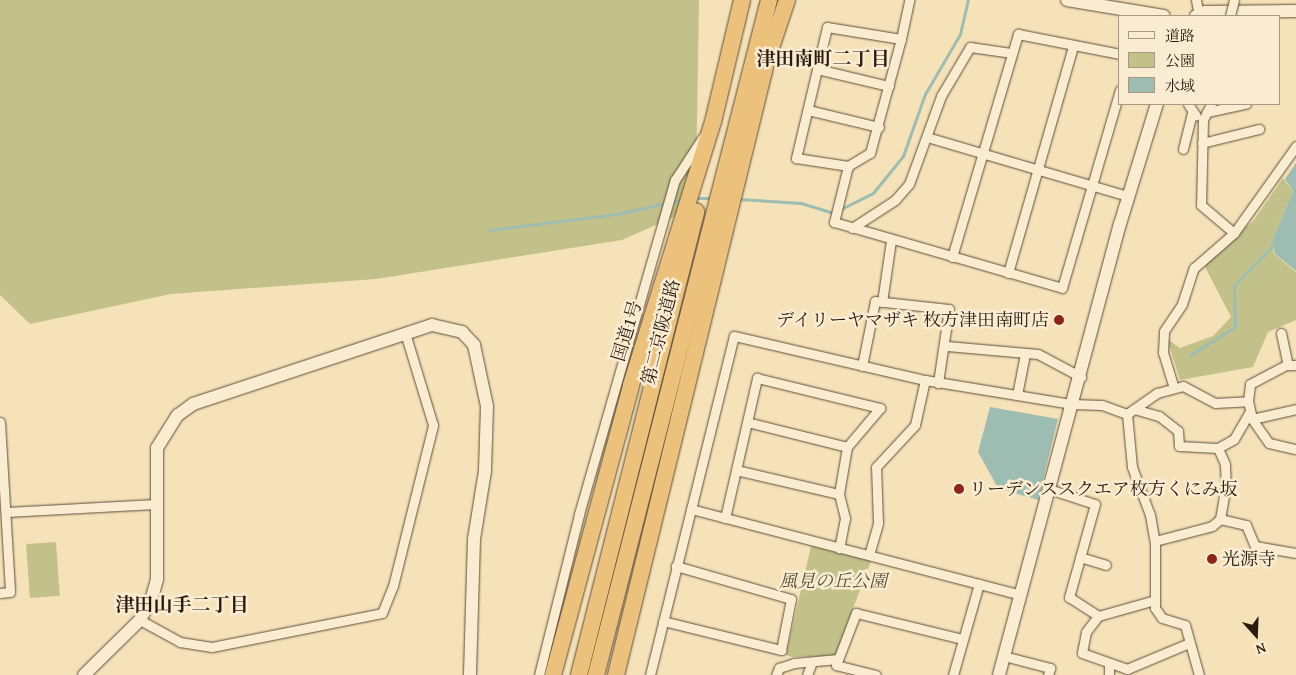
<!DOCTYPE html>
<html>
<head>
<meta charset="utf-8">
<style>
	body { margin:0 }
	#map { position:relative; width:1296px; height:675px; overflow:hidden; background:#f6e2b8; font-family:"Gentium Book Plus","Noto Serif JP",serif }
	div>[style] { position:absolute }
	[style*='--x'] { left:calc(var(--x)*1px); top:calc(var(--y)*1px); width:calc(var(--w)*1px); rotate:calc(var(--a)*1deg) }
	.green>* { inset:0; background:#c3c18a; transform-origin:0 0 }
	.water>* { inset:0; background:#9dbdb2 }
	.stream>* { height:3px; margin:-1.5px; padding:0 1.5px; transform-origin:1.5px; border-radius:1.5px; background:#9dbdb2 }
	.roads { filter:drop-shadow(0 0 1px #5d4c3a) drop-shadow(0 0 1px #5d4c3a) }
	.street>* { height:9px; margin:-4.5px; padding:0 4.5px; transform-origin:4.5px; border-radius:4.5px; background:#f9ecd1 }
	.secondary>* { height:12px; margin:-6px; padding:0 6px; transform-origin:6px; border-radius:6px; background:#f9ecd1 }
	.highway>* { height:16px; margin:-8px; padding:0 8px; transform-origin:8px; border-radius:8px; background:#ebc17c }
	.bridges { filter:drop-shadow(0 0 1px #5d4c3a) drop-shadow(0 0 1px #5d4c3a) }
	.street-bridge>* { height:9px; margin:-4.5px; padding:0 4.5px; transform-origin:4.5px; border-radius:4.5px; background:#f9ecd1 }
	.dots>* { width:14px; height:14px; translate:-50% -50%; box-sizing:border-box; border:2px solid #f9ecd1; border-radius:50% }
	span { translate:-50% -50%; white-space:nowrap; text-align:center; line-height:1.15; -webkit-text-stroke:5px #f9ecd1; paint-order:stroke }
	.poi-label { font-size:18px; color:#2a1a10 }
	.right { translate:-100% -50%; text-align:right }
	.left { translate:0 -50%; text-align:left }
	.street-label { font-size:18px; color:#2a1a10 }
	.park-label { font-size:18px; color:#584c35; font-style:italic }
	.neighbourhood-label { font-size:19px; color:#2a1a10; font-weight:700 }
	.legend { position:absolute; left:1118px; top:15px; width:162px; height:90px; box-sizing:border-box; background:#f9ecd1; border:1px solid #a69884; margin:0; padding:6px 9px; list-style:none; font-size:15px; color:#2a1a10 }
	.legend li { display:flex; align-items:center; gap:10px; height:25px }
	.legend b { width:25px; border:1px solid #a69884 }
	.north { position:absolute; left:1231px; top:610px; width:50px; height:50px; -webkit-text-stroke:4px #f9ecd1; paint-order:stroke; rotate:160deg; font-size:14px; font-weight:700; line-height:20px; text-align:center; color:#2a1a10 }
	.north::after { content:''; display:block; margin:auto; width:18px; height:22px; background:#2a1a10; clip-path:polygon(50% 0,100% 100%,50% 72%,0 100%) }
</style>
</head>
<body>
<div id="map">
	<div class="green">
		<i style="clip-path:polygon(0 0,699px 0,696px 182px,676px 216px,622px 240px,376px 279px,171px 294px,30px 324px,0 295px)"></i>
		<i style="clip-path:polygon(1283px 178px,1293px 191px,1272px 241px,1274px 254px,1296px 272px,1296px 320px,1268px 332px,1253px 367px,1180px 380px,1167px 339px,1180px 348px,1213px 336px,1231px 317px,1203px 263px,1253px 221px)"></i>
		<i style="left:56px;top:542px;width:54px;height:30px;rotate:86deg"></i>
		<i style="clip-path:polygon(811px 546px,871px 561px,835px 656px,792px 657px,786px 655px)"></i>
	</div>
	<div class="water">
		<i style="clip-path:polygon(1296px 163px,1296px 271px,1275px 254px,1272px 241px,1293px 191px,1285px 179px)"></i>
		<i style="clip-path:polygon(990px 407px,1058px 419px,1038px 500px,998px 488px,978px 452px)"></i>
	</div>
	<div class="stream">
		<i style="--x:695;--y:198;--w:19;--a:0"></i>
		<i style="--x:738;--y:199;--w:63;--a:3.6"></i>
		<i style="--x:801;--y:203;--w:34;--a:17"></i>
		<i style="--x:833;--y:213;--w:45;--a:-26.6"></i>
		<i style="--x:873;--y:193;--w:48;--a:-51"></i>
		<i style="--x:903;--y:156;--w:66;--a:-70.5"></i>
		<i style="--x:925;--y:94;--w:69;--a:-59.7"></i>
		<i style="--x:960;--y:34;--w:35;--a:-77"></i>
		<i style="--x:490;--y:230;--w:128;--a:-7.2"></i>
		<i style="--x:617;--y:214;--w:69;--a:-12.6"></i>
		<i style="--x:1190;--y:355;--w:53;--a:-31.9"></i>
		<i style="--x:1235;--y:327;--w:41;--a:-91.4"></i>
		<i style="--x:1234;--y:286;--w:57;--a:-46.4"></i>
	</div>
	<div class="roads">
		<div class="street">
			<i style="--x:1196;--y:0;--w:15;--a:79"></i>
			<i style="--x:901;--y:39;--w:75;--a:-170.8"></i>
			<i style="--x:827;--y:27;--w:135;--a:103.3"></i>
			<i style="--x:796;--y:158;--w:53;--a:8.7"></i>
			<i style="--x:848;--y:166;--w:26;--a:-31"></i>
			<i style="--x:870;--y:153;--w:118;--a:-74.8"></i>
			<i style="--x:901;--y:39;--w:40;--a:-78"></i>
			<i style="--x:817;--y:69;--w:74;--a:13.3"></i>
			<i style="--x:1188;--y:104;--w:14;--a:56"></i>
			<i style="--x:1211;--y:104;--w:18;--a:117"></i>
			<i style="--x:1203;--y:120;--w:85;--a:91.3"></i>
			<i style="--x:1201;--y:205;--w:43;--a:40.3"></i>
			<i style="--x:808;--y:110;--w:73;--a:13.5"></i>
			<i style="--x:1207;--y:112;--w:40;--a:-12"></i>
			<i style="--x:927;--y:137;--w:209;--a:16.4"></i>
			<i style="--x:1202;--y:143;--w:59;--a:-13.8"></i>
			<i style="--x:1183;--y:149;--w:37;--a:-76"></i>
			<i style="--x:848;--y:166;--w:58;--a:104"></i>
			<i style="--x:834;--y:222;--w:237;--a:16.1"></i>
			<i style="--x:1062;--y:288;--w:206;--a:-73.7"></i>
			<i style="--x:852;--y:228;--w:51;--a:-33.1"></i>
			<i style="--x:895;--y:200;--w:21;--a:-49"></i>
			<i style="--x:909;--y:184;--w:94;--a:-70"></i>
			<i style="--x:941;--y:96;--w:57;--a:-59.4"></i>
			<i style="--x:970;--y:47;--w:41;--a:8.3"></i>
			<i style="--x:952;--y:257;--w:233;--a:-73.5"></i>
			<i style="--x:1018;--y:34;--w:104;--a:11.1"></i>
			<i style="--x:1008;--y:273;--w:236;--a:-74"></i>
			<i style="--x:882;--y:302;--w:63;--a:-81.7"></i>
			<i style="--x:1281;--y:333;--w:33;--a:78"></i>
			<i style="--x:947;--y:346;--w:91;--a:5"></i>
			<i style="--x:1038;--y:354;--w:49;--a:28.1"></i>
			<i style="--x:862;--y:366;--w:66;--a:-78.7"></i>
			<i style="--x:875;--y:301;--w:74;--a:6.2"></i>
			<i style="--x:949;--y:309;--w:75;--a:98.5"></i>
			<i style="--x:1173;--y:385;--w:34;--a:-107"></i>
			<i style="--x:1163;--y:352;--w:21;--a:-87"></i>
			<i style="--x:1164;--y:331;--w:32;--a:-56"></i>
			<i style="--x:1182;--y:304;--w:38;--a:-72"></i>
			<i style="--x:1194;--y:268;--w:53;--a:-41.2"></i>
			<i style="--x:1234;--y:233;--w:107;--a:-54.5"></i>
			<i style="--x:1017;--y:395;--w:42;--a:-79"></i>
			<i style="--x:1248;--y:401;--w:17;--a:-83"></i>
			<i style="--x:1250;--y:384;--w:41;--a:-27.8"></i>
			<i style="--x:1286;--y:365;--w:10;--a:0"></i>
			<i style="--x:1134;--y:409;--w:26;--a:16"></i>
			<i style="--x:1159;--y:416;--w:24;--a:38"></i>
			<i style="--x:1178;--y:431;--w:15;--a:86"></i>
			<i style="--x:1179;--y:446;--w:39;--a:3"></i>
			<i style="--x:1127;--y:414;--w:53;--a:84.6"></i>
			<i style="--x:1132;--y:467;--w:51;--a:69.4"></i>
			<i style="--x:1150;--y:515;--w:28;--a:80"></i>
			<i style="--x:1155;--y:543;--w:65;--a:90"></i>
			<i style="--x:1155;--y:608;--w:12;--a:55"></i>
			<i style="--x:1162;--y:618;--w:24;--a:17"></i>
			<i style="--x:1185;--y:625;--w:52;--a:74.4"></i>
			<i style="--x:1127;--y:414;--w:37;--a:-35"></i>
			<i style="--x:1157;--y:393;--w:27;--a:-15"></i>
			<i style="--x:1183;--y:386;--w:36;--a:28"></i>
			<i style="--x:1215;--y:403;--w:33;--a:-3"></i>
			<i style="--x:1248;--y:401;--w:18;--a:77"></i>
			<i style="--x:1252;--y:419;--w:29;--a:55"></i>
			<i style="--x:1269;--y:443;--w:28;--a:13"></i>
			<i style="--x:1252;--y:419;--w:45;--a:-12.8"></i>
			<i style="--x:0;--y:422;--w:170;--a:86.6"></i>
			<i style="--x:10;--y:592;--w:10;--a:174"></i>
			<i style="--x:747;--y:422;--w:103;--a:14"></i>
			<i style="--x:736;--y:470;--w:106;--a:13.1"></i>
			<i style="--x:1049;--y:489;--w:48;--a:18.1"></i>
			<i style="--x:1095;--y:504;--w:97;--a:105.6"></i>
			<i style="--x:1069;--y:597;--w:35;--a:33"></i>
			<i style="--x:691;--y:509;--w:341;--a:14.6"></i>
			<i style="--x:6;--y:512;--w:150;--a:-3.1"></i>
			<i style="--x:725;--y:518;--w:144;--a:-77.1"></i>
			<i style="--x:757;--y:378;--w:127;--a:13.7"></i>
			<i style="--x:880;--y:408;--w:51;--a:130.2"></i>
			<i style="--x:847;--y:447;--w:48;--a:99.7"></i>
			<i style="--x:839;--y:494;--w:25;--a:76"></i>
			<i style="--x:845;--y:518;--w:31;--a:101"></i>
			<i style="--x:1220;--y:519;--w:34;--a:-80"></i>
			<i style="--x:1226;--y:486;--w:22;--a:-93"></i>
			<i style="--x:1225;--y:464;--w:17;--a:-114"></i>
			<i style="--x:1218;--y:448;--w:18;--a:-29"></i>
			<i style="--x:1234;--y:439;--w:30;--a:-60"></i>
			<i style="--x:1155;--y:541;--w:59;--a:-14.7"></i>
			<i style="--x:1212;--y:526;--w:11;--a:-41"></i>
			<i style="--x:1220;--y:519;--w:27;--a:13"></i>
			<i style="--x:1246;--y:525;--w:23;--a:67"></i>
			<i style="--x:1255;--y:546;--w:42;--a:9.7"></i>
			<i style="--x:869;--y:555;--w:33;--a:-74"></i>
			<i style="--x:878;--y:523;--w:56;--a:-92"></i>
			<i style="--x:876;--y:467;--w:57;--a:-47.1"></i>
			<i style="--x:915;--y:425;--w:46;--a:-77.5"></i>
			<i style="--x:1080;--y:557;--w:27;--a:17"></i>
			<i style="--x:1155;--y:600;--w:59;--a:164.3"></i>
			<i style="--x:1098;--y:616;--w:20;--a:127"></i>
			<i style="--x:1086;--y:632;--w:21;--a:101"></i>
			<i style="--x:1082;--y:653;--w:48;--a:19.6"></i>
			<i style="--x:1127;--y:669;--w:67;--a:-22.8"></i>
			<i style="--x:140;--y:620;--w:46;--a:28.8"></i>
			<i style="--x:180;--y:642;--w:32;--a:9"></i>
			<i style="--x:212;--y:647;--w:173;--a:-11.3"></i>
			<i style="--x:382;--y:613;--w:29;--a:-68"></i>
			<i style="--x:393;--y:586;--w:166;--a:-76"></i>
			<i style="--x:433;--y:425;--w:96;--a:-106.9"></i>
			<i style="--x:663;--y:621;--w:122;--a:13.8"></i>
			<i style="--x:781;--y:650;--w:52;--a:-78.9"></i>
			<i style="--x:791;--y:599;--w:120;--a:-164"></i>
			<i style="--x:1004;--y:656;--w:48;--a:14.6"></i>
			<i style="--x:1050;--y:668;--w:7;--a:106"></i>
			<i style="--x:539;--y:675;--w:166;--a:-76"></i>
			<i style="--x:579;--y:514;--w:348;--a:-74"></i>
			<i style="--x:675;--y:180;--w:51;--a:-56.9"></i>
			<i style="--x:650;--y:675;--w:349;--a:-76.1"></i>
			<i style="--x:734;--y:336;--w:196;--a:13"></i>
			<i style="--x:925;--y:380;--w:149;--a:9.3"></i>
			<i style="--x:1072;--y:404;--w:30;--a:2"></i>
			<i style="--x:1102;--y:405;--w:27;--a:20"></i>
			<i style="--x:776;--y:675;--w:8;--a:-67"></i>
			<i style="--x:779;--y:668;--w:16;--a:-18"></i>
			<i style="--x:794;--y:663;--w:44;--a:-5.2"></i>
			<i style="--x:807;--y:675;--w:14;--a:-69"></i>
			<i style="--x:876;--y:675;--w:41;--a:-166"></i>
			<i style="--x:836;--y:665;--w:56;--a:-69"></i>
			<i style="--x:856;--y:613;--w:110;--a:13.7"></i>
			<i style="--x:953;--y:675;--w:95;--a:-74.1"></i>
			<i style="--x:1109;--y:675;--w:12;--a:-90"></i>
		</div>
		<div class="secondary">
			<i style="--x:1067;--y:0;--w:98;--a:9.4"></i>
			<i style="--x:1196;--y:16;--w:10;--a:-24"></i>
			<i style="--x:1205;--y:12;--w:91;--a:-0.6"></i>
			<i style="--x:84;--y:675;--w:78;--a:-44.5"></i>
			<i style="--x:140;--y:620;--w:26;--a:-62"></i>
			<i style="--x:152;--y:597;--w:19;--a:-74"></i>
			<i style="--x:157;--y:579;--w:131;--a:-90"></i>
			<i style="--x:157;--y:448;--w:39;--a:-58"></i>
			<i style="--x:178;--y:415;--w:19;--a:-36"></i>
			<i style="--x:193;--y:404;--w:252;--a:-18.3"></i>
			<i style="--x:432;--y:325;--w:31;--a:13"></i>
			<i style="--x:462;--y:332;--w:18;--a:47"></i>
			<i style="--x:474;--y:345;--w:62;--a:78"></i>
			<i style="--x:487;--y:406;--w:65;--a:91.8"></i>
			<i style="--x:485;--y:471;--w:69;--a:99.2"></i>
			<i style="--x:474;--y:539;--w:136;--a:91.7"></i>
			<i style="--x:999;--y:675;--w:467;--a:-75"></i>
			<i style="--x:1120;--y:224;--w:126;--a:-72.9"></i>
		</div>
		<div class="highway">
			<i style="--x:553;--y:675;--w:300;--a:-74.9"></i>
			<i style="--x:631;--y:385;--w:275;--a:-72.7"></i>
			<i style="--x:713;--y:122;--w:125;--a:-76.6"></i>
			<i style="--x:579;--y:675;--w:478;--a:-75.8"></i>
			<i style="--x:596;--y:675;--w:697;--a:-75.62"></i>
			<i style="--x:616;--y:675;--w:630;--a:-76.23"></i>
			<i style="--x:766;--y:63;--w:66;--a:-71.6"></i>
		</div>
	</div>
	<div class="bridges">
		<div class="street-bridge">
			<i style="--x:1230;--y:16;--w:16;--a:-76"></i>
		</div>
	</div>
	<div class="dots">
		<i style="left:1059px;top:320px;background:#8f2418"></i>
		<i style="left:959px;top:489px;background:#8f2418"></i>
		<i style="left:1212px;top:559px;background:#8f2418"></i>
	</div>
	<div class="poi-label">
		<span class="right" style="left:1049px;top:320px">デイリーヤマザキ 枚方津田南町店</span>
		<span class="left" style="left:969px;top:489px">リーデンススクエア枚方くにみ坂</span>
		<span class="left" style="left:1222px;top:559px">光源寺</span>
	</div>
	<div class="street-label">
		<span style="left:627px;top:331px;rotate:-73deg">国道1号</span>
		<span style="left:661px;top:332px;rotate:-76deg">第二京阪道路</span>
	</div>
	<div class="park-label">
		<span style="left:833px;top:581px">風見の丘公園</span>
	</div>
	<div class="neighbourhood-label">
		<span style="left:823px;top:59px">津田南町二丁目</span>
		<span style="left:182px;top:605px">津田山手二丁目</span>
	</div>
	<ul class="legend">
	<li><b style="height:6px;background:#f9ecd1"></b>道路</li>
	<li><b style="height:14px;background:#c3c18a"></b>公園</li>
	<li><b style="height:14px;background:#9dbdb2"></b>水域</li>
	</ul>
	<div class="north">N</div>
</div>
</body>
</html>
